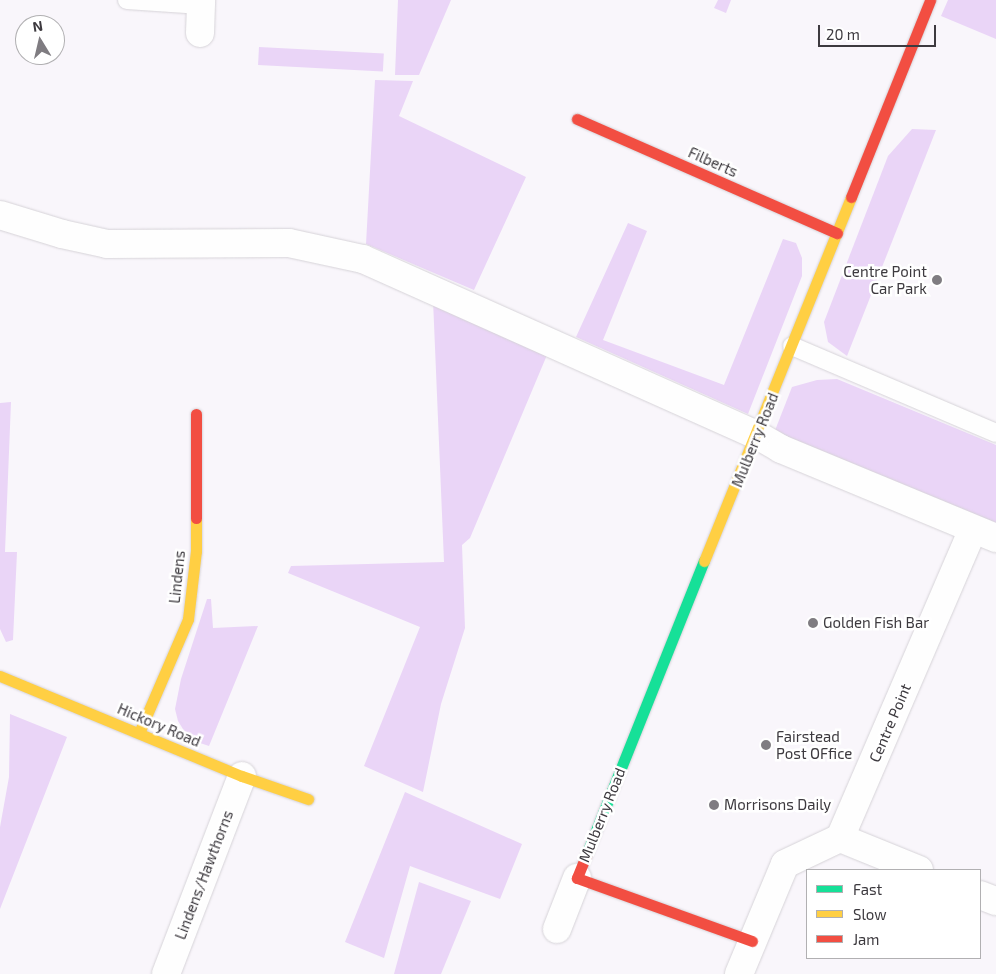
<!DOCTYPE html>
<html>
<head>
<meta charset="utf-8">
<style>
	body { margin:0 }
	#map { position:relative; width:996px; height:974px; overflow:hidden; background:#f9f6fb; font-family:"Exo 2",sans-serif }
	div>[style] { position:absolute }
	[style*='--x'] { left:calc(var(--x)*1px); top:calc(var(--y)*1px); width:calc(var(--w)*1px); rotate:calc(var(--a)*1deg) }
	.green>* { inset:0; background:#ead5f7; transform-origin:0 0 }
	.roads { filter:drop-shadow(0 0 1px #d6d3d8) drop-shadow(0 0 1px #d6d3d8) }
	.lane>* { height:18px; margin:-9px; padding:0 9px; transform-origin:9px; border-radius:9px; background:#fefefe }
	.street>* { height:28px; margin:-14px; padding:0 14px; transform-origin:14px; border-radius:14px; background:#fefefe }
	.fast>* { height:11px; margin:-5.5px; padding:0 5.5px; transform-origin:5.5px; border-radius:5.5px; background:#16e098 }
	.slow>* { height:11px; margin:-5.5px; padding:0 5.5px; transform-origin:5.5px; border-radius:5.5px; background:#ffcf43 }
	.jam>* { height:11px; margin:-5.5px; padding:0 5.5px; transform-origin:5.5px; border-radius:5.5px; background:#f24e42 }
	.dots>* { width:14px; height:14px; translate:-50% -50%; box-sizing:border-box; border:2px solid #fff; border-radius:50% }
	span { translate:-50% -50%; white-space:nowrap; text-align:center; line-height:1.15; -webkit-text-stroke:5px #fff; paint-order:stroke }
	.street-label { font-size:15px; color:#3d3a3f }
	.poi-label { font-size:15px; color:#3d3a3f }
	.right { translate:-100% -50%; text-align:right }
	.left { translate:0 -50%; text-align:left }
	.legend { position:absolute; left:806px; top:869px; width:175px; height:90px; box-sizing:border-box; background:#fff; border:1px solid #b1b0b2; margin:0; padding:6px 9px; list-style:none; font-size:15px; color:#3d3a3f }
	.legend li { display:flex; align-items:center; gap:10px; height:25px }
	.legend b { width:25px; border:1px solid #b1b0b2 }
	.north { position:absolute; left:15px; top:15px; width:50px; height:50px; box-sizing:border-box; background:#fff; border:1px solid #b1b0b2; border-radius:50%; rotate:351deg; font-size:14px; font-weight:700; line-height:20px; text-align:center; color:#3d3a3f }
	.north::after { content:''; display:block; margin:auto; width:18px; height:22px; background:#7f7c81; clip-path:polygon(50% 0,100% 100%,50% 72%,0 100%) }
	.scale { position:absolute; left:818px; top:25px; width:118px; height:22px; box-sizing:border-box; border:2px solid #3d3a3f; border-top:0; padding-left:6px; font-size:15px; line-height:18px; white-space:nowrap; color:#3d3a3f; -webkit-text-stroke:4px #fff; paint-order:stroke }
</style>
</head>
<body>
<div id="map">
	<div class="green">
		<i style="clip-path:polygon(398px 0,451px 0,419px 75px,395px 75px)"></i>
		<i style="clip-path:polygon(718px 0,731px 0,726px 13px,714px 8px)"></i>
		<i style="clip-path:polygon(948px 0,996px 0,996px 39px,941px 16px)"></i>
		<i style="left:259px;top:47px;width:125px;height:18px;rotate:3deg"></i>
		<i style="clip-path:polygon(375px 80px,413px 81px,399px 116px,526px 177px,474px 290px,366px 244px)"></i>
		<i style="clip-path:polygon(912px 129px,936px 130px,847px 356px,828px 342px,824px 322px,888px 156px)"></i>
		<i style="clip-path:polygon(628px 223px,647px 231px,603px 340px,724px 385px,783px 239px,796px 243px,802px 258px,802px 276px,748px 414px,576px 337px)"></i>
		<i style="clip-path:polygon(433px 300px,547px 355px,470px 538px,462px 545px,465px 628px,441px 704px,423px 792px,364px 766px,420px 627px,288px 573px,291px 566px,444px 562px)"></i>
		<i style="clip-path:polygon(837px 379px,996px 445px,996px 526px,774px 433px,792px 387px,817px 380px)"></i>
		<i style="clip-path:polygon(11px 402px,5px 552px,17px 552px,13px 640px,6px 642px,0 629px,0 403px)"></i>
		<i style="clip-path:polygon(207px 599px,211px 599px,213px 628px,258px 626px,209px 746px,197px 742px,186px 734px,178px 721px,175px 709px,181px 679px)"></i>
		<i style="clip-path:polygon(10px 714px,67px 737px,0 909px,0 827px,9px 777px)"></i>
		<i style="clip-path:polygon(405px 792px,522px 844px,500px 899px,410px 866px,384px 958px,345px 942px)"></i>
		<i style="clip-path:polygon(419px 882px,471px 901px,441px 974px,394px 974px)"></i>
	</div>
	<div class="roads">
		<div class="lane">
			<i style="--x:127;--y:0;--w:74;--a:3.9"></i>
			<i style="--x:792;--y:346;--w:222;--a:23.1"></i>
		</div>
		<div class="street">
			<i style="--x:200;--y:33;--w:33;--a:-88"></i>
			<i style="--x:0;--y:215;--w:65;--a:17"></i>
			<i style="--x:62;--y:234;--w:46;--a:12.5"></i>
			<i style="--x:107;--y:244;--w:182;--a:-0.3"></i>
			<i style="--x:289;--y:243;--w:76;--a:12.2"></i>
			<i style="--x:363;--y:259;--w:432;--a:24.1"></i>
			<i style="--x:757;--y:435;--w:28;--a:30"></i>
			<i style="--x:781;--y:449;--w:233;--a:22.5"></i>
			<i style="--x:919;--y:870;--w:85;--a:-157.9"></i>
			<i style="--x:840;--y:838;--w:336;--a:-66.7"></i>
			<i style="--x:980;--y:895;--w:17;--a:21"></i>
			<i style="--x:557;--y:929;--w:55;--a:-68.6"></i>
			<i style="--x:166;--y:974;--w:212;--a:-69"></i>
			<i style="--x:739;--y:974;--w:119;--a:-67.3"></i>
			<i style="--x:785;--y:864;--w:61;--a:-25.3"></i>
		</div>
		<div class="fast">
			<i style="--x:587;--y:853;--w:315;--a:-68.2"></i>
		</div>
		<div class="slow">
			<i style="--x:704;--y:561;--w:393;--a:-68"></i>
			<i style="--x:0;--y:676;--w:262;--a:22.5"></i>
			<i style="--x:242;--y:776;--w:70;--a:19.2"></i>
			<i style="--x:139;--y:733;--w:124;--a:-66.7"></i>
			<i style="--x:188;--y:619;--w:68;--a:-83.3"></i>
			<i style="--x:196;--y:551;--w:33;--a:-90"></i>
		</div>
		<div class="jam">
			<i style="--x:577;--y:119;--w:284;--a:23.7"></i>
			<i style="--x:851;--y:197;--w:212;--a:-68.1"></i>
			<i style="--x:196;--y:414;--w:104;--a:90"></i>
			<i style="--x:587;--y:853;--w:27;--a:112"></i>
			<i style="--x:577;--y:878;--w:186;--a:19.8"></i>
		</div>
	</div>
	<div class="dots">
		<i style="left:937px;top:280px;background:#7f7c81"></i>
		<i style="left:813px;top:623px;background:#7f7c81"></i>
		<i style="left:766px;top:745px;background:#7f7c81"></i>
		<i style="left:714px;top:805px;background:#7f7c81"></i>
	</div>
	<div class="street-label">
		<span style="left:713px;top:162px;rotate:24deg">Filberts</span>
		<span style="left:755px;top:440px;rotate:-68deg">Mulberry Road</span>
		<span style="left:177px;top:577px;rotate:-84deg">Lindens</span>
		<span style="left:890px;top:723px;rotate:-67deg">Centre Point</span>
		<span style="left:159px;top:725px;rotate:23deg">Hickory Road</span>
		<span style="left:602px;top:815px;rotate:-68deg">Mulberry Road</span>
		<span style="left:204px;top:875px;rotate:-69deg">Lindens/Hawthorns</span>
	</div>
	<div class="poi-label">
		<span class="right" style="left:927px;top:280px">Centre Point<br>Car Park</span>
		<span class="left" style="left:823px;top:623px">Golden Fish Bar</span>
		<span class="left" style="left:776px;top:745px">Fairstead<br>Post OFfice</span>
		<span class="left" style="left:724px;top:805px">Morrisons Daily</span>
	</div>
	<ul class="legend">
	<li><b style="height:6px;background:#16e098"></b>Fast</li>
	<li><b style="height:6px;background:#ffcf43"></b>Slow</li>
	<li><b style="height:6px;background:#f24e42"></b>Jam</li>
	</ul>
	<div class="north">N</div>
	<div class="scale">20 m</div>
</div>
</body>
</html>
